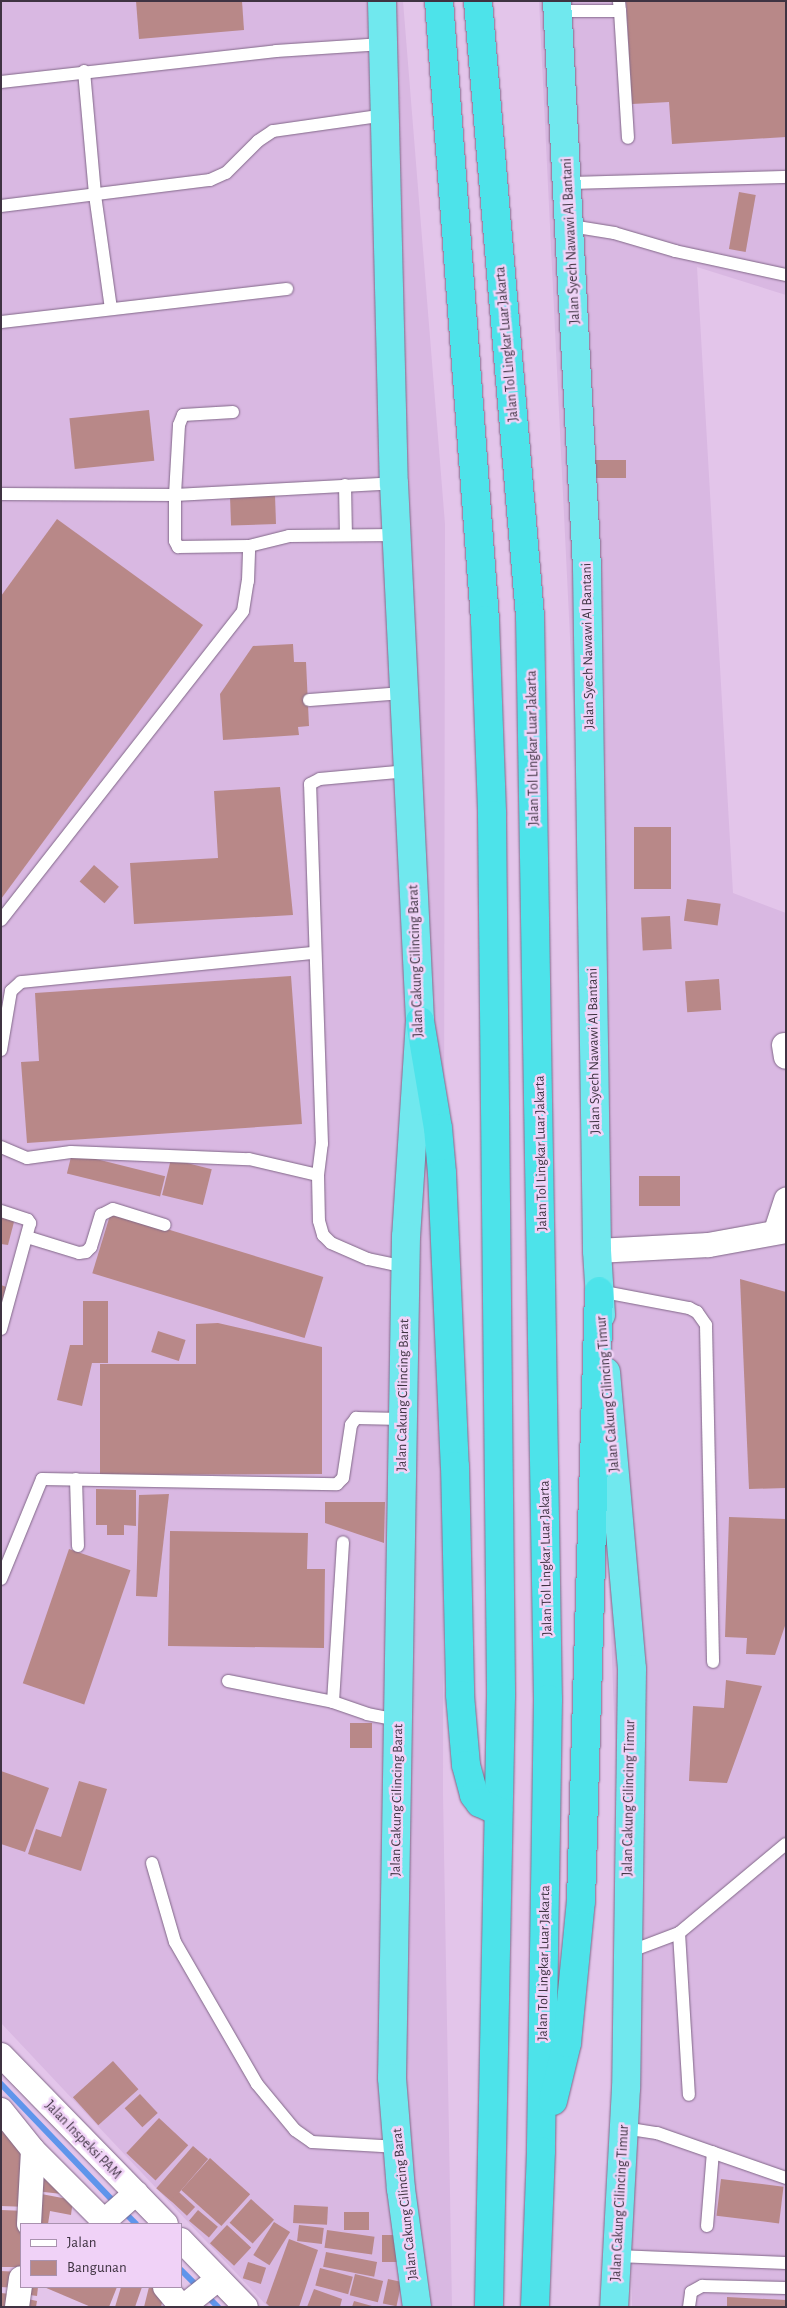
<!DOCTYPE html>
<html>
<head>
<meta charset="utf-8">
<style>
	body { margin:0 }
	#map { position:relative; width:787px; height:2308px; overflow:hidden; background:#e3c5ea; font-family:"Alegreya Sans",sans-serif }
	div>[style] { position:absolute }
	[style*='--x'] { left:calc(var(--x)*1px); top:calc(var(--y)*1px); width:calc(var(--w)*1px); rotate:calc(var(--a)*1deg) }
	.built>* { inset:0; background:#d9b8e2 }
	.stream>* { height:6px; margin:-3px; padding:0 3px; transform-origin:3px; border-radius:3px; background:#5f95eb }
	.building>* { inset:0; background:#b88888; transform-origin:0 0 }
	.roads { filter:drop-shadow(0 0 1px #816788) drop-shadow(0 0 1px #816788) }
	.service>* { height:12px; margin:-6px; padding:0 6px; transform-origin:6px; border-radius:6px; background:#fff }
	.minor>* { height:24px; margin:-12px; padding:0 12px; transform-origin:12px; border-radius:12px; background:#fff }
	.trunk>* { height:28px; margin:-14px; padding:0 14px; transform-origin:14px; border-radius:14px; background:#70e8ee }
	.motorway>* { height:28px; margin:-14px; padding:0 14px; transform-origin:14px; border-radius:14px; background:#4de3ea }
	span { translate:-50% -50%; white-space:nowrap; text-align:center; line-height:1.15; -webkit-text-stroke:5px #f0d2f7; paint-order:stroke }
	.street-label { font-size:14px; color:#3f3342 }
	.frame { position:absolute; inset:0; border:2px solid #3f3342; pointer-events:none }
	.legend { position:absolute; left:20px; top:2223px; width:162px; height:65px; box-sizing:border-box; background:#f0d2f7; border:1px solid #a992af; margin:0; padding:6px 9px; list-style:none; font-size:15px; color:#3f3342 }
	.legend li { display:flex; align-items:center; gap:10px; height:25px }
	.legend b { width:25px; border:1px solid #a992af }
</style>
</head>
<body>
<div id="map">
	<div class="built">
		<i style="clip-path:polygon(1px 1px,403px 1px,445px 524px,443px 1794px,452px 2307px,268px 2307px,1px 2023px)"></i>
		<i style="clip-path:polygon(539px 1px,786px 1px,786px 295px,697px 267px,733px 893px,786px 913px,786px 2307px,632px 2307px,628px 2107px,591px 1069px)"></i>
	</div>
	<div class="stream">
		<i style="--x:1;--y:2084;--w:166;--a:46.2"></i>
		<i style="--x:123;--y:2211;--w:18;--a:45"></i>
		<i style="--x:181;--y:2270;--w:25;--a:45"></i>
		<i style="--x:206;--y:2295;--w:17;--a:45"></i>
	</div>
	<div class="building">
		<i style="clip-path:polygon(136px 1px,242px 1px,244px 30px,139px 39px)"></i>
		<i style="clip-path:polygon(626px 1px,786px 1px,786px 137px,672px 144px,669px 102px,632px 104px)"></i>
		<i style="left:739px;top:192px;width:17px;height:58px;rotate:10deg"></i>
		<i style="left:149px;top:410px;width:51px;height:80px;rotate:84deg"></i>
		<i style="left:595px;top:460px;width:31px;height:18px"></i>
		<i style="left:275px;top:495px;width:29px;height:45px;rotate:88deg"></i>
		<i style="clip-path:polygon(57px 519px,203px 625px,1px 899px,1px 596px)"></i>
		<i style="clip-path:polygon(293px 644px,294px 662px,306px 662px,309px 726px,298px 727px,299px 735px,223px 740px,220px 694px,253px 646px)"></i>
		<i style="clip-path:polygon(280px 787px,293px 915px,134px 924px,130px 863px,218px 858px,214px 791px)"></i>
		<i style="left:671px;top:827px;width:62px;height:37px;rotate:90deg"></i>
		<i style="left:94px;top:865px;width:33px;height:22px;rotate:41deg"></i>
		<i style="left:687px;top:899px;width:34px;height:22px;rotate:8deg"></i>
		<i style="left:670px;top:916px;width:33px;height:29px;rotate:87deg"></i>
		<i style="clip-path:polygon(291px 976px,302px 1124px,27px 1143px,21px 1062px,39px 1061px,35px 993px)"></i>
		<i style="left:719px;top:979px;width:31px;height:34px;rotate:86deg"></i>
		<i style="left:72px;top:1153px;width:96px;height:21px;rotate:14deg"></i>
		<i style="left:171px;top:1159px;width:42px;height:37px;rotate:14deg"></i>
		<i style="left:639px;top:1176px;width:41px;height:30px"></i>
		<i style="left:111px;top:1212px;width:222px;height:64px;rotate:17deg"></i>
		<i style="clip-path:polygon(1px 1215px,15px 1218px,8px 1245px,1px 1244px)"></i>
		<i style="clip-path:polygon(740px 1279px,786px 1292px,786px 1488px,749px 1489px)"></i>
		<i style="clip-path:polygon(1px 1285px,9px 1288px,1px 1312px)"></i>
		<i style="clip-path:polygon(83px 1301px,108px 1301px,108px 1363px,92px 1363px,82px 1406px,57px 1400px,70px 1345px,83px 1345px)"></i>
		<i style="clip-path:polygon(218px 1323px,322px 1347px,322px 1474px,100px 1475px,100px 1364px,196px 1364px,196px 1324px)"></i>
		<i style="left:158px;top:1331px;width:29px;height:22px;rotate:18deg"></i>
		<i style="clip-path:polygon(96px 1489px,136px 1490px,136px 1526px,124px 1525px,124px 1535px,107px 1535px,107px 1525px,96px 1525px)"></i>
		<i style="clip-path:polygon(169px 1494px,157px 1597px,136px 1596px,139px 1495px)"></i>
		<i style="clip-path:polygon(325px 1502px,385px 1502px,384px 1543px,325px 1523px)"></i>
		<i style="clip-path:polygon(729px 1517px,786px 1519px,786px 1623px,775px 1655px,746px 1654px,747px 1638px,725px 1637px)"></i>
		<i style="clip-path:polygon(170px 1531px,308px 1533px,307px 1569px,325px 1569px,324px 1648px,168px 1646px)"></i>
		<i style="left:69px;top:1549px;width:65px;height:142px;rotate:19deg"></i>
		<i style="clip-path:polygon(726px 1680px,762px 1686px,727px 1783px,689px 1781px,693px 1706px,724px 1708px)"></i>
		<i style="left:350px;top:1723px;width:22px;height:25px"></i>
		<i style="clip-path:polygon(1px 1771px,49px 1788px,25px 1852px,1px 1844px)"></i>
		<i style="clip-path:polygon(79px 1781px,107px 1789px,81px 1871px,28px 1854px,36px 1829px,61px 1837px)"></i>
		<i style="left:113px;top:2061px;width:38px;height:54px;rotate:48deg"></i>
		<i style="left:140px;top:2094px;width:26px;height:21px;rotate:47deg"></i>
		<i style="left:159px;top:2118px;width:40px;height:48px;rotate:43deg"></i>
		<i style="clip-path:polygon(1px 2130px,31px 2149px,28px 2207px,1px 2206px)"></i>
		<i style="left:193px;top:2146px;width:20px;height:56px;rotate:41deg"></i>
		<i style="left:210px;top:2158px;width:54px;height:43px;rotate:42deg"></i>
		<i style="clip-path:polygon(39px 2167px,71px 2195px,35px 2191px)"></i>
		<i style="left:721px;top:2179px;width:63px;height:37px;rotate:7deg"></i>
		<i style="left:179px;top:2192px;width:22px;height:12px;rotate:43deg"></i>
		<i style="clip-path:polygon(36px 2193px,73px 2200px,71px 2215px,50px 2211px,48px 2224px,31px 2224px)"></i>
		<i style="left:251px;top:2199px;width:31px;height:32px;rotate:42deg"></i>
		<i style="left:294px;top:2205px;width:34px;height:18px;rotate:3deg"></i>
		<i style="clip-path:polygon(1px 2210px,26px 2211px,21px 2224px,21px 2267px,1px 2267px)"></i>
		<i style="left:198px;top:2210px;width:26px;height:14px;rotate:40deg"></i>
		<i style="left:344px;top:2212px;width:25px;height:18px"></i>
		<i style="left:274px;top:2222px;width:19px;height:39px;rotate:32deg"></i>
		<i style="left:227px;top:2225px;width:33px;height:25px;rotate:43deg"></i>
		<i style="left:299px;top:2225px;width:25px;height:16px;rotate:7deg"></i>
		<i style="left:327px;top:2230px;width:48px;height:18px;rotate:8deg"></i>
		<i style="left:382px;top:2235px;width:20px;height:27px"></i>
		<i style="clip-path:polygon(289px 2239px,318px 2250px,299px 2307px,270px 2307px,266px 2303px)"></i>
		<i style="left:326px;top:2252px;width:52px;height:15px;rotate:11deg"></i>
		<i style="left:248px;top:2262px;width:19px;height:17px;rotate:18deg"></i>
		<i style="left:320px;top:2268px;width:34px;height:18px;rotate:15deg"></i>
		<i style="left:1px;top:2271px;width:19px;height:16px;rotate:3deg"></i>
		<i style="left:355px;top:2274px;width:29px;height:22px;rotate:14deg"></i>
		<i style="left:388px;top:2279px;width:14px;height:25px;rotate:12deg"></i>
		<i style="clip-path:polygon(24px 2287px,38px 2287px,37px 2296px,23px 2294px)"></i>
		<i style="clip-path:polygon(44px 2287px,117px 2287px,109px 2307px,91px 2307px)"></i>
		<i style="clip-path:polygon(121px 2287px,142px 2287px,135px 2307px,115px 2307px)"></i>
		<i style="clip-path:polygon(149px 2287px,165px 2290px,161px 2307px,144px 2307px)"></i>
		<i style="clip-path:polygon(314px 2289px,342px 2299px,340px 2307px,307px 2307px)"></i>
		<i style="clip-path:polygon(1px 2293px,10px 2294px,8px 2307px,1px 2307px)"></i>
		<i style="clip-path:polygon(727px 2297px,786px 2300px,786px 2307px,727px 2307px)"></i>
		<i style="clip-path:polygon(23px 2298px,37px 2301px,36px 2307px,22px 2307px)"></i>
		<i style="clip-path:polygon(354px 2301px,372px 2306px,372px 2307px,352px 2307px)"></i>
	</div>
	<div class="roads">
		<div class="service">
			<i style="--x:558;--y:11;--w:62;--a:0"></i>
			<i style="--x:620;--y:11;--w:10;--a:-96"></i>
			<i style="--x:620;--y:11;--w:127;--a:86.4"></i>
			<i style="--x:84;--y:71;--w:124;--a:84.9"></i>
			<i style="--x:95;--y:195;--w:115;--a:82"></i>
			<i style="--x:1;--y:82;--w:277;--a:-6.4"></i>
			<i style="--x:276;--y:51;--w:107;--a:-3.7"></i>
			<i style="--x:568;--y:183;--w:218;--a:-1.6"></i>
			<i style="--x:1;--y:206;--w:211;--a:-7.1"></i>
			<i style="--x:210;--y:180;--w:17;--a:-24"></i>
			<i style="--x:226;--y:173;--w:45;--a:-45"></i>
			<i style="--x:258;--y:141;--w:18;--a:-34"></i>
			<i style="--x:273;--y:131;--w:113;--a:-8.1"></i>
			<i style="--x:571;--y:226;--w:44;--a:9.2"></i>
			<i style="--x:614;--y:233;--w:64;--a:16.4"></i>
			<i style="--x:675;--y:251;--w:114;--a:12.2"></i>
			<i style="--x:1;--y:322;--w:288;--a:-6.6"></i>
			<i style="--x:233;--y:412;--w:50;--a:176.6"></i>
			<i style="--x:183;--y:415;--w:11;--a:112"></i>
			<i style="--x:179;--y:425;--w:70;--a:93.3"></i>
			<i style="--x:175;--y:495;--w:46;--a:90"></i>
			<i style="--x:175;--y:541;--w:7;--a:63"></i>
			<i style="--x:178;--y:547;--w:71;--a:-0.8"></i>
			<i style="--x:249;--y:546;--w:41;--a:-14"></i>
			<i style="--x:289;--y:536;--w:107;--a:-0.5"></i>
			<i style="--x:345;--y:485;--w:50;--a:88.9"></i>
			<i style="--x:1;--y:494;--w:174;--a:0.3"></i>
			<i style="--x:175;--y:495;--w:219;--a:-3.1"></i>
			<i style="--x:309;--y:700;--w:95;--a:-4.2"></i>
			<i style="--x:1;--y:920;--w:392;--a:-51.9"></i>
			<i style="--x:243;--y:611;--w:30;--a:-81"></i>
			<i style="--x:248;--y:581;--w:35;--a:-88"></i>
			<i style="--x:1;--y:1050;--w:60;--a:-80.4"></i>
			<i style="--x:11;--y:991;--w:13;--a:-42"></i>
			<i style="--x:21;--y:982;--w:294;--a:-5.7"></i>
			<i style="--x:1;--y:1147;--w:28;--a:23"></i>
			<i style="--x:27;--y:1158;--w:44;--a:-7.8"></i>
			<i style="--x:71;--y:1152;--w:178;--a:2.3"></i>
			<i style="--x:249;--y:1159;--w:71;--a:13.1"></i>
			<i style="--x:318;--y:1175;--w:31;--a:-83"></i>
			<i style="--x:322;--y:1144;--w:360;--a:-91.9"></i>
			<i style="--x:310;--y:784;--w:11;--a:-27"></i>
			<i style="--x:320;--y:779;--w:88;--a:-5.2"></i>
			<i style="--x:318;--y:1175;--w:46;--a:88.8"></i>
			<i style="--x:319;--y:1221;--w:15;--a:74"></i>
			<i style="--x:323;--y:1235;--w:11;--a:45"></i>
			<i style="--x:331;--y:1243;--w:40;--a:23.4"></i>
			<i style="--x:368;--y:1259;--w:39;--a:12"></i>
			<i style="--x:1;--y:1211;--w:28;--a:18"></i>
			<i style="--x:28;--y:1220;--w:4;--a:56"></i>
			<i style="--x:30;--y:1223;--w:110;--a:105.3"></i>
			<i style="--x:27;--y:1237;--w:54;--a:17.1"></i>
			<i style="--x:79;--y:1253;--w:7;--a:-8"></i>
			<i style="--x:86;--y:1252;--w:7;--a:-45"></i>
			<i style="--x:91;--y:1247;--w:34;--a:-73"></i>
			<i style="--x:101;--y:1215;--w:13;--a:-27"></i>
			<i style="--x:113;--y:1209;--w:54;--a:17.1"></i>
			<i style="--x:599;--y:1291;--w:92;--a:10.7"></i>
			<i style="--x:689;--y:1308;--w:9;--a:27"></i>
			<i style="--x:697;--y:1312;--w:16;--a:55"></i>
			<i style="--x:706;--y:1325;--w:337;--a:88.8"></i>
			<i style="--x:76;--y:1479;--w:67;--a:88.3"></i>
			<i style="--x:1;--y:1579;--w:108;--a:-67.7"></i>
			<i style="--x:42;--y:1479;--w:295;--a:1"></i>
			<i style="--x:337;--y:1484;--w:8;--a:-45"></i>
			<i style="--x:343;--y:1478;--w:54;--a:-81.4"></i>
			<i style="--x:351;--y:1425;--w:9;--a:-54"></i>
			<i style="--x:356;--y:1418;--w:46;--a:1.2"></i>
			<i style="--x:228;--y:1681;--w:107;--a:11.3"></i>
			<i style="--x:333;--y:1702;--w:36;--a:19"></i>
			<i style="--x:367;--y:1714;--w:32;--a:11"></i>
			<i style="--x:333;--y:1702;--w:160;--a:-86.4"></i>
			<i style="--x:152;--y:1863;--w:82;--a:73.8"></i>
			<i style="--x:175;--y:1942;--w:164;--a:60"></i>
			<i style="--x:257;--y:2084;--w:60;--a:50.4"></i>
			<i style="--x:295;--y:2130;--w:21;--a:35"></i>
			<i style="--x:312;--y:2142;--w:87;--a:3.3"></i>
			<i style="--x:679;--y:1933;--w:162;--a:86.5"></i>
			<i style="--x:626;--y:1953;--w:57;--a:-20.7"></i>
			<i style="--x:679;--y:1933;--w:139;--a:-39.8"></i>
			<i style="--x:624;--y:2128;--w:33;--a:9"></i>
			<i style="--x:657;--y:2133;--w:137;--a:19.2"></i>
			<i style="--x:707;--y:2226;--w:74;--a:-85.4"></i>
			<i style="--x:617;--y:2256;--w:169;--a:2.4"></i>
			<i style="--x:689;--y:2307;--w:15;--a:-82"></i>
			<i style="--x:691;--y:2292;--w:13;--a:-29"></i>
			<i style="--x:702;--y:2286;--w:84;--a:1.4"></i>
		</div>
		<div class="minor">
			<i style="--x:784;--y:1045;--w:12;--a:81"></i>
			<i style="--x:776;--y:1231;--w:33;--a:-72"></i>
			<i style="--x:597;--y:1251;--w:112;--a:-3.1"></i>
			<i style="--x:709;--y:1245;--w:78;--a:-10.3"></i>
			<i style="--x:1;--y:2055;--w:236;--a:45.7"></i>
			<i style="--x:1;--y:2110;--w:51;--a:51.3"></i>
			<i style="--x:33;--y:2150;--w:105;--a:45"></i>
			<i style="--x:29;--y:2224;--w:74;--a:-86.9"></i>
			<i style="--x:101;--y:2224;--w:47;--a:-41.5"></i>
			<i style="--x:181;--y:2240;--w:93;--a:45.9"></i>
			<i style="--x:165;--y:2287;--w:26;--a:50"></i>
			<i style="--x:17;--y:2307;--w:29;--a:-82"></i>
			<i style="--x:183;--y:2307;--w:45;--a:-38.7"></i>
		</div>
		<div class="trunk">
			<i style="--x:382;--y:1;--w:482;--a:88.6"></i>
			<i style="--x:394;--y:483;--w:539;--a:87.23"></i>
			<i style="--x:420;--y:1021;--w:215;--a:93.7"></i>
			<i style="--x:406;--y:1236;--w:842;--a:90.95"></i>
			<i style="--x:392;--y:2078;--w:111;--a:85.4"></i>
			<i style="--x:401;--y:2189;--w:119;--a:82.3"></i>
			<i style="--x:557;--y:1;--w:567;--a:86.97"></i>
			<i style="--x:587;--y:567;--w:684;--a:89.16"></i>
			<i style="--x:597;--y:1251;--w:64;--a:86.4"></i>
			<i style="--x:606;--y:1372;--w:298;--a:85"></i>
			<i style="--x:632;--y:1669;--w:419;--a:90.8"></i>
			<i style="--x:626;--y:2088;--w:219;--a:93.1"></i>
		</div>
		<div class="motorway">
			<i style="--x:439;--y:1;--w:621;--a:85.75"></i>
			<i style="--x:485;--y:620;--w:195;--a:87.9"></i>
			<i style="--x:492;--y:815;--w:881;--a:89.41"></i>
			<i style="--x:501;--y:1696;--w:611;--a:91.13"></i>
			<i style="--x:478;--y:1;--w:617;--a:85.17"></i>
			<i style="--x:530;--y:616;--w:1083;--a:89.05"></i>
			<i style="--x:548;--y:1699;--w:452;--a:90.9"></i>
			<i style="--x:541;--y:2151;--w:156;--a:92.2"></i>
			<i style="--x:420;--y:1021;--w:109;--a:80.5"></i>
			<i style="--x:438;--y:1128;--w:45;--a:84.9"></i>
			<i style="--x:442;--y:1173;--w:293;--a:87.5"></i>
			<i style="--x:455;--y:1466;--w:229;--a:88.7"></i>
			<i style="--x:460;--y:1695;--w:70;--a:85.1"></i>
			<i style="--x:466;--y:1765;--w:31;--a:75"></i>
			<i style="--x:474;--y:1795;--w:10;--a:53"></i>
			<i style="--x:480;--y:1803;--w:20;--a:24"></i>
			<i style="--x:553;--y:2101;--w:60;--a:-76.4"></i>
			<i style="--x:567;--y:2043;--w:143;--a:-84.4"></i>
			<i style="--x:581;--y:1901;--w:610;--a:-88.31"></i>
		</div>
	</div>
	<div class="street-label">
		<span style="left:571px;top:241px;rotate:-93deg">Jalan Syech Nawawi Al Bantani</span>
		<span style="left:507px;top:344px;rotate:-95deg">Jalan Tol Lingkar Luar Jakarta</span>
		<span style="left:588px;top:646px;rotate:-91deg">Jalan Syech Nawawi Al Bantani</span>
		<span style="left:533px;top:748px;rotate:-91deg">Jalan Tol Lingkar Luar Jakarta</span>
		<span style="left:416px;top:961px;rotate:-92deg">Jalan Cakung Cilincing Barat</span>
		<span style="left:594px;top:1051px;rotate:-91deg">Jalan Syech Nawawi Al Bantani</span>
		<span style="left:541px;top:1153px;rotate:-91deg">Jalan Tol Lingkar Luar Jakarta</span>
		<span style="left:608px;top:1394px;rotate:-95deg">Jalan Cakung Cilincing Timur</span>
		<span style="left:403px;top:1395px;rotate:-89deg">Jalan Cakung Cilincing Barat</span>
		<span style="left:546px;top:1558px;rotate:-91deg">Jalan Tol Lingkar Luar Jakarta</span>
		<span style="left:629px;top:1798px;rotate:-89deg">Jalan Cakung Cilincing Timur</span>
		<span style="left:397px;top:1800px;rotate:-89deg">Jalan Cakung Cilincing Barat</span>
		<span style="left:544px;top:1963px;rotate:-89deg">Jalan Tol Lingkar Luar Jakarta</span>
		<span style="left:83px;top:2140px;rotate:46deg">Jalan Inspeksi PAM</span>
		<span style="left:620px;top:2203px;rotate:-87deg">Jalan Cakung Cilincing Timur</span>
		<span style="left:405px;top:2204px;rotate:-96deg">Jalan Cakung Cilincing Barat</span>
	</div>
	<div class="frame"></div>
	<ul class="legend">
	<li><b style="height:6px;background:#fff"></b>Jalan</li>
	<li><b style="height:14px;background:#b88888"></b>Bangunan</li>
	</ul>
</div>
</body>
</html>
